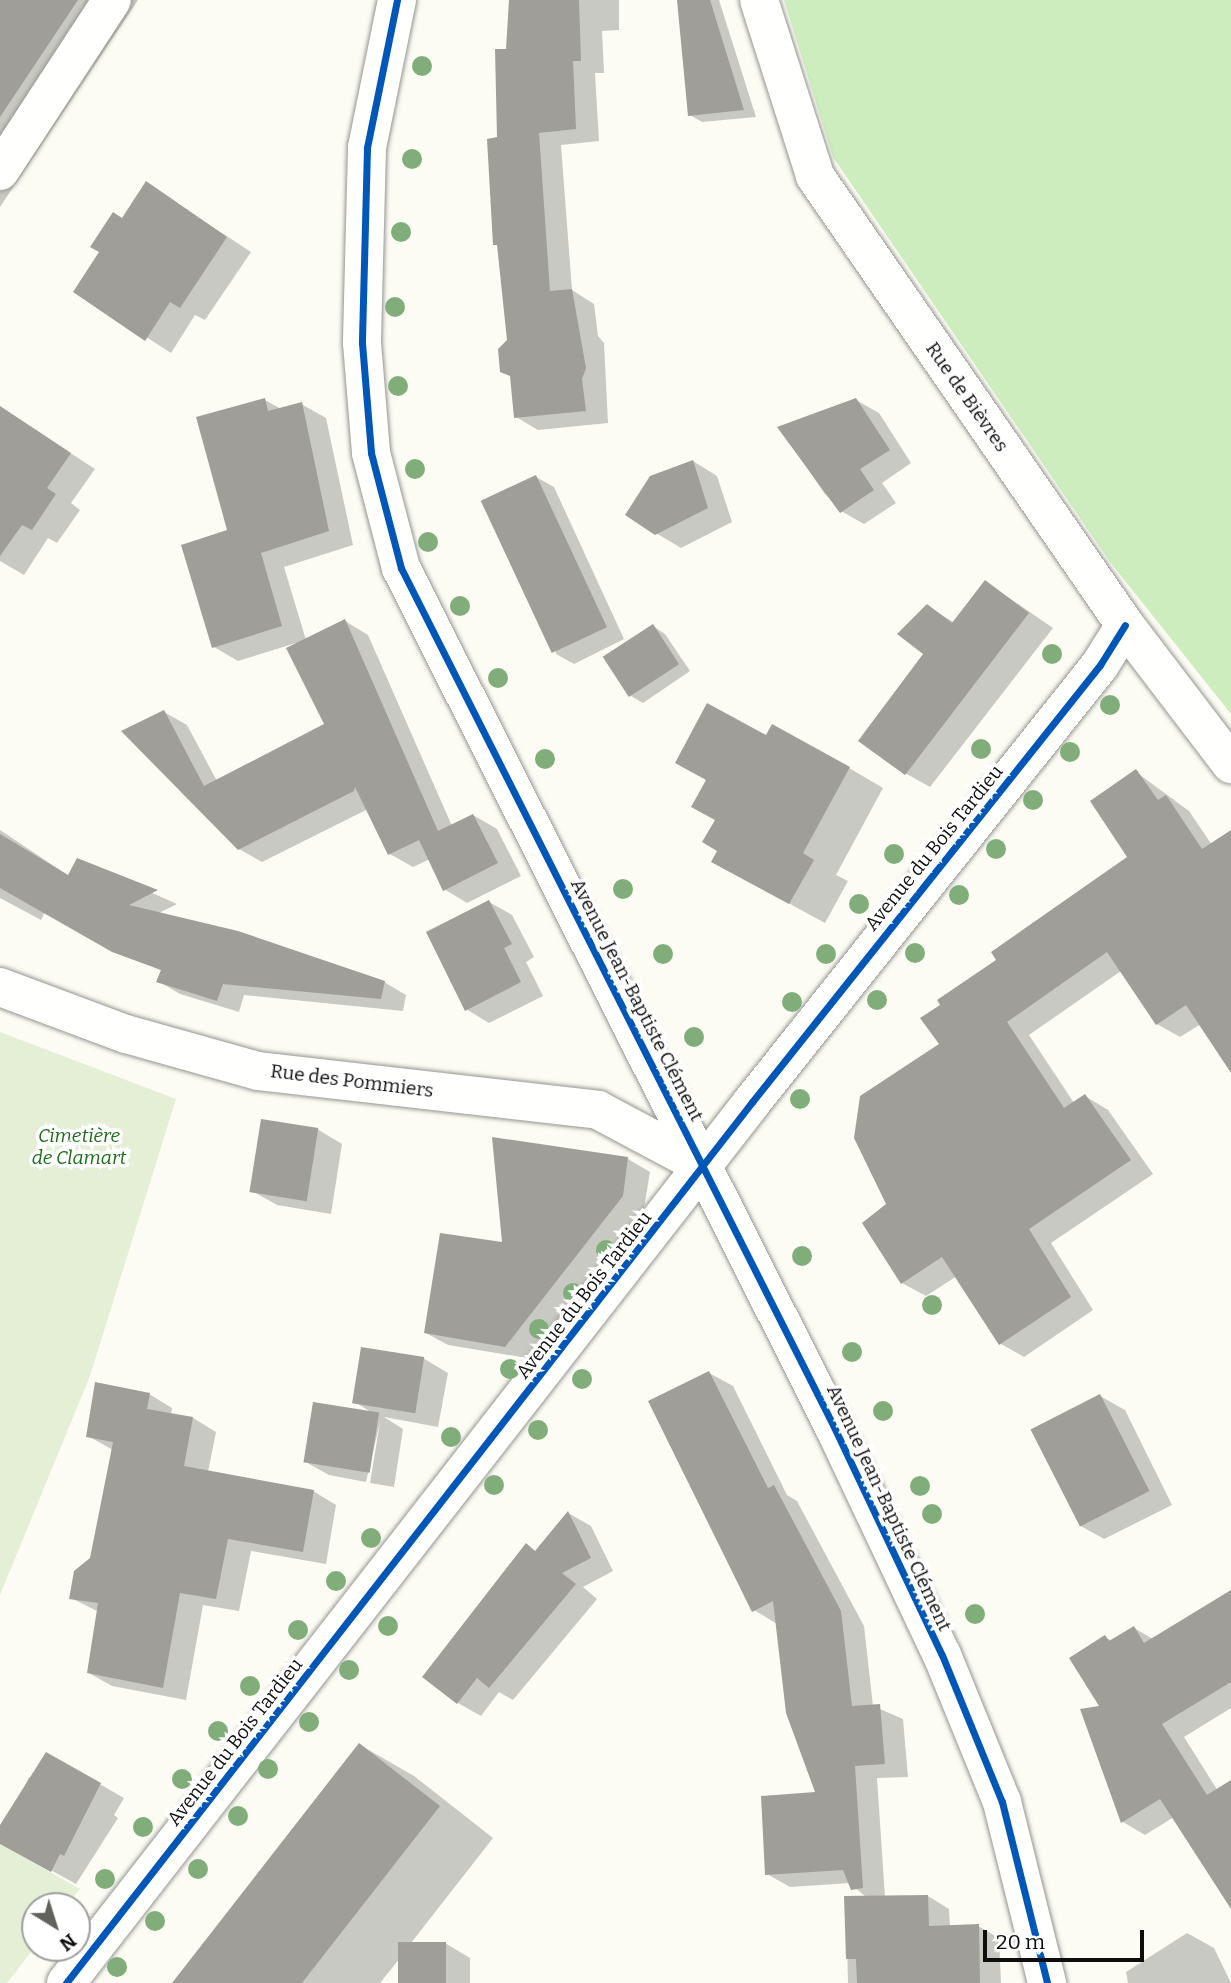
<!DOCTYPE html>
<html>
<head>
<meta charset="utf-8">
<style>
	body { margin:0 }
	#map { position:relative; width:1231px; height:1983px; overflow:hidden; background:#fcfcf4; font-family:Bitter,serif }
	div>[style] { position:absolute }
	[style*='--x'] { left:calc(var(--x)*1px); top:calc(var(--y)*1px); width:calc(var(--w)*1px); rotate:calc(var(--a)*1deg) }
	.forest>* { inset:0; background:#ceedbf }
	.cemetery>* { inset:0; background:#e4efd6 }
	.shadow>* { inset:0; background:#0003 }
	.building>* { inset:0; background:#9f9e99; transform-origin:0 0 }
	.roads { filter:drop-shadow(0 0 2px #959592) drop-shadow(0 0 2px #959592) }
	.minor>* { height:38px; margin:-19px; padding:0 19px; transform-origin:19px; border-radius:19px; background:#fffffd }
	.cycleway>* { height:7px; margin:-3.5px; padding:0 3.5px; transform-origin:3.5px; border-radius:3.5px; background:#0057b8 }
	.trees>* { width:20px; height:20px; margin:-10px; border-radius:50%; background:#81ad7b }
	span { translate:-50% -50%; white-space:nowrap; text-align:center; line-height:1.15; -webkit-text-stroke:7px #fff; paint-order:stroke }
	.street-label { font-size:19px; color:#0e0e0e }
	.park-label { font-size:19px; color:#1c6d18; font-style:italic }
	.north { position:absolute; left:21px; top:1892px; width:70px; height:70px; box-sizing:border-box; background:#fff; border:2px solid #9f9f9f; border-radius:50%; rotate:142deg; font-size:19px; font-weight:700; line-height:28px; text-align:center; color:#0e0e0e }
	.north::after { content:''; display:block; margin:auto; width:24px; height:32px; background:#61615e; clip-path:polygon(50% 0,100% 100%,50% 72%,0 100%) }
	.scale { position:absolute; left:983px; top:1930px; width:161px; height:32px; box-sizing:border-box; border:4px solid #0e0e0e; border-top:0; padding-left:9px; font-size:21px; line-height:24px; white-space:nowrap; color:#0e0e0e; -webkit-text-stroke:5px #fff; paint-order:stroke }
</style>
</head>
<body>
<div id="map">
	<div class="forest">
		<i style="clip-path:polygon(784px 0,1231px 0,1231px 714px,1110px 562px,833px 157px)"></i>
	</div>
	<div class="cemetery">
		<i style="clip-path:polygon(0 1032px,176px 1099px,90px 1376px,0 1595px)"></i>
		<i style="clip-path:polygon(0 1844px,80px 1889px,66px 1906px,35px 1906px,35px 1947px,7px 1983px,0 1983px)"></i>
	</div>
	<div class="shadow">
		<i style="clip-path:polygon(0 0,138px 0,0 207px)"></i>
		<i style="clip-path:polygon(511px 0,619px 0,619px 30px,602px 31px,604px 73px,595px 73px,599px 141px,561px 145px,572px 290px,594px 304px,598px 336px,604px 343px,608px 423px,538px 430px,516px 417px,499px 246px,494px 244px)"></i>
		<i style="clip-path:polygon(679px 0,719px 0,756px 117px,702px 122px,690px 115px)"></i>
		<i style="clip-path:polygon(147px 184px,251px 252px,205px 320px,195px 315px,171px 353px,75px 291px)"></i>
		<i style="clip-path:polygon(265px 400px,281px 409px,301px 404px,326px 418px,353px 545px,284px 567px,306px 640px,345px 621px,368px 635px,452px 826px,473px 815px,497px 829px,521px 876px,467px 903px,444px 889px,430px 859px,413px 867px,390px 854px,368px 809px,262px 862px,239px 849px,124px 732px,164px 712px,187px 725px,217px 781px,326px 725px,296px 643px,238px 661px,214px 647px,230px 531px)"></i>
		<i style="clip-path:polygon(856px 400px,879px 413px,911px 463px,882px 483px,896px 503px,864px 524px,841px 511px,824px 493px,780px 428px)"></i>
		<i style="clip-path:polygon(0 407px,95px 469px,71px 503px,80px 510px,57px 543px,48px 538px,24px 575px,0 561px)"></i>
		<i style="clip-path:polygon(693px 461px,717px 476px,732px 522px,681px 548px,656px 533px)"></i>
		<i style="clip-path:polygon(536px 477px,554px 487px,624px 639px,574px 664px,556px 654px)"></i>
		<i style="clip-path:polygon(986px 582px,1053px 628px,930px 787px,905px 773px,925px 653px,927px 606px,955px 623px)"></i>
		<i style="clip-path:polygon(653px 626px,665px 634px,690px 671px,643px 703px,631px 696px)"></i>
		<i style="clip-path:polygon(767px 737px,849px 768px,883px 788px,836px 875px,848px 881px,825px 923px,748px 881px)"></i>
		<i style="clip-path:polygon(1136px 772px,1189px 811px,1212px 845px,1231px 832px,1231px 1070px,1201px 1024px,1180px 1037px,1157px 1024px,1121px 971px,1029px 1035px,1074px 1103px,1085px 1096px,1108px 1110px,1153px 1174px,1051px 1243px,1093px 1310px,1024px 1357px,1001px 1344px,957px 1276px,926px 1296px,902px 1283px,888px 1205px,941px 1045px,999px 961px,1130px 858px)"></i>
		<i style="clip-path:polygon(0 830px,69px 876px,78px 860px,177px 904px,157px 914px,384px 982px,406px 995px,403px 1011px,244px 995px,239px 1012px,180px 994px,158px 981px,162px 971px,45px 912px,41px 920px,0 898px)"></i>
		<i style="clip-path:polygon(489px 902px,512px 915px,534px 957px,526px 962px,543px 996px,489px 1023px,466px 1009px)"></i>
		<i style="clip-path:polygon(317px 1129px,342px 1144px,331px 1214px,277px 1205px,252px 1191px)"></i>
		<i style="clip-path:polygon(628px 1159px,650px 1172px,644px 1208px,527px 1358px,448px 1345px,426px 1333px,504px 1244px)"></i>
		<i style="clip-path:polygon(423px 1358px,448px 1373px,438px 1427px,384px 1417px,403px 1429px,394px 1487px,370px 1483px,380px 1422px,366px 1482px,329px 1475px,304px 1461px,374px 1414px,355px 1402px)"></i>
		<i style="clip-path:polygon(709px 1373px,733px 1386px,787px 1495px,797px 1501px,864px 1626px,873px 1706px,903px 1719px,908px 1777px,877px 1778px,885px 1897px,928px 1896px,949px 1909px,950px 1927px,978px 1926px,999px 1938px,1001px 1983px,848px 1983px,846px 1898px,866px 1897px,850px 1883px,790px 1887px,767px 1874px,818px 1793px,777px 1624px,754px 1610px)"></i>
		<i style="clip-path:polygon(149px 1394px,172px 1408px,171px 1415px,193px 1418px,216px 1432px,208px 1472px,313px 1491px,336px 1505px,326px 1564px,251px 1551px,239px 1611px,203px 1605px,186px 1700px,112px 1686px,89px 1673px,99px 1612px,71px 1598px,91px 1559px,113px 1450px,88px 1436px)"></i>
		<i style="clip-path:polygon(1100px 1396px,1125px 1410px,1172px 1505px,1104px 1539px,1079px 1525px)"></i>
		<i style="clip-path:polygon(568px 1513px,591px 1526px,613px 1571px,583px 1587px,597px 1599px,513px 1700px,499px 1692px,481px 1716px,458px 1703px,527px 1546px,537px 1552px)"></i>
		<i style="clip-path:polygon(1231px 1598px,1231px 1708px,1184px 1737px,1218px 1791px,1231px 1782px,1231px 1889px,1174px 1817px,1145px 1835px,1123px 1822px,1083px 1710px,1102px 1707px,1105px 1637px,1112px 1641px,1134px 1628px,1153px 1639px)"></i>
		<i style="clip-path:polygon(360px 1745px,414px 1776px,493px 1838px,411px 1943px,445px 1943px,470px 1958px,470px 1983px,400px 1983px,400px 1958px,380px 1983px,184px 1983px)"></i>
		<i style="clip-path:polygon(47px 1754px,124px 1798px,114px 1815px,118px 1818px,76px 1884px,0 1842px,29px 1777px,33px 1780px)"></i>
		<i style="clip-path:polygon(1187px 1933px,1214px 1948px,1231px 1983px,1128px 1983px,1126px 1972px)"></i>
	</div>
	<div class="building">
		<i style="clip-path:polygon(0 0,78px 0,0 117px)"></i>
		<i style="clip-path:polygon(509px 0,579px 0,581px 61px,573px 61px,576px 129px,539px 133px,550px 291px,572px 289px,586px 368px,582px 379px,586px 411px,514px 418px,510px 376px,500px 372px,498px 349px,507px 340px,497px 245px,493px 245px,487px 139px,497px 137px,495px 49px,506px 49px)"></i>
		<i style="clip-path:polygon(677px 0,710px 0,744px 110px,688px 116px)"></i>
		<i style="clip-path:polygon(146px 181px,227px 237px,180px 308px,170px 302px,145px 341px,73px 292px,99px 252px,90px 247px,113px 212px,122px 218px)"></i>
		<i style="clip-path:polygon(265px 398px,268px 411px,302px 402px,329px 531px,261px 553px,282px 626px,212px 648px,181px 545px,227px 530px,196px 417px)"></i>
		<i style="clip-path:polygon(856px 398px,890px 450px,860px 469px,874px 490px,840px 513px,777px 427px)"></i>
		<i style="clip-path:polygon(0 406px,71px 453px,47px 488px,56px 494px,32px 530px,22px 525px,0 556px)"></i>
		<i style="clip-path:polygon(693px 460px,708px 508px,655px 535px,625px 515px,650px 476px)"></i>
		<i style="left:536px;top:475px;width:168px;height:61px;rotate:65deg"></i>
		<i style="clip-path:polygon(985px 580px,1029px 613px,905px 775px,858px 741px,923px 654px,897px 634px,927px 604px,952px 623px)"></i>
		<i style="clip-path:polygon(345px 619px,438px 831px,473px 814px,498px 863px,443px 891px,419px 840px,388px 855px,355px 787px,354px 791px,238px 850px,121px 731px,164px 710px,204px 786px,324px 724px,286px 648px)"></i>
		<i style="left:653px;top:624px;width:48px;height:60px;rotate:57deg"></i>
		<i style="clip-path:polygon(707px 703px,766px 735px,772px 724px,850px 767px,803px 853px,814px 860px,789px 904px,711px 862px,717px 851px,702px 842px,715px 820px,691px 807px,706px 780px,675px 763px)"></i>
		<i style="clip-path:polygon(1136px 769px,1158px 800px,1166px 795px,1202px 849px,1231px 830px,1231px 1073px,1186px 1005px,1156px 1025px,1107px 952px,1007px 1022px,1064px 1108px,1085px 1094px,1131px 1160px,1029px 1229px,1071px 1297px,999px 1345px,942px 1257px,901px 1284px,862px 1223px,886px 1204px,854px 1138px,860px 1096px,939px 1044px,920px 1018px,940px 1005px,937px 1000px,996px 960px,991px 952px,1127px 857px,1090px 801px)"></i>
		<i style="clip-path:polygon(0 834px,68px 875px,77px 858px,158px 890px,129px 905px,238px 931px,385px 981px,381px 999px,223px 984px,217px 1001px,156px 982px,161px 970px,112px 952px,0 888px)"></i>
		<i style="clip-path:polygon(489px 900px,512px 944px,504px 948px,521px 982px,465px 1011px,426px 932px)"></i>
		<i style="left:261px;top:1119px;width:58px;height:74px;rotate:9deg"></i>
		<i style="clip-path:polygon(492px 1137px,628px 1157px,623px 1196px,505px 1347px,424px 1333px,440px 1233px,502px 1242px)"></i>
		<i style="left:361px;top:1347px;width:64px;height:57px;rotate:9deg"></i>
		<i style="clip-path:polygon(709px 1371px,768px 1488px,774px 1485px,841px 1611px,852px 1706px,880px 1704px,885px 1764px,855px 1766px,863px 1888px,851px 1890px,843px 1870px,765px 1875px,761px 1796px,815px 1792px,786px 1713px,773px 1601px,752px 1612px,648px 1401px)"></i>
		<i style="clip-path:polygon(95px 1382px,150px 1393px,147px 1409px,193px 1417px,184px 1466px,314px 1490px,303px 1552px,228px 1539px,216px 1599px,180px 1593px,163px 1688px,87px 1673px,98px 1603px,69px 1599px,74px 1571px,90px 1558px,113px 1442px,86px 1437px)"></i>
		<i style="left:1100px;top:1394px;width:109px;height:78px;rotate:63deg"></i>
		<i style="left:313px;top:1402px;width:67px;height:61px;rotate:9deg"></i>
		<i style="clip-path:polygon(568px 1511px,591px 1558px,562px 1573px,576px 1584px,489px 1688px,477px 1678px,457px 1704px,422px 1677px,526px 1543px,535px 1551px)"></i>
		<i style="clip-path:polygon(1231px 1590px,1231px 1682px,1162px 1724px,1207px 1795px,1231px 1780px,1231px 1909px,1160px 1799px,1121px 1823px,1080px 1709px,1099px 1706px,1069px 1658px,1105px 1635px,1109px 1641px,1134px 1626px,1144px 1643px)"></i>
		<i style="clip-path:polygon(359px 1743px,440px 1806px,309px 1974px,302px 1983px,172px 1983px)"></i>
		<i style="clip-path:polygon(46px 1752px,101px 1783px,64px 1856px,60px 1854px,51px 1872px,0 1844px,0 1825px)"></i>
		<i style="clip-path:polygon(928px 1895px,929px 1926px,979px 1924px,980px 1983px,857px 1983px,856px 1959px,846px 1959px,844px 1896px)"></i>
		<i style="left:398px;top:1942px;width:48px;height:41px"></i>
	</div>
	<div class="roads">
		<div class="minor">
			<i style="--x:397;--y:0;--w:151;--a:101.5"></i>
			<i style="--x:367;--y:148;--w:195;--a:91.5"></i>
			<i style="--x:362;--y:343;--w:110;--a:85.3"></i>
			<i style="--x:371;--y:453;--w:119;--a:75.4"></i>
			<i style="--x:401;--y:568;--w:962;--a:63.25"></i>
			<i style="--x:834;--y:1427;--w:252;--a:64.7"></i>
			<i style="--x:942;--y:1655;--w:159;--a:67.8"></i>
			<i style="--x:1002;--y:1802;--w:187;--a:76"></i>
			<i style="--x:759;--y:0;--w:185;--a:72.3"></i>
			<i style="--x:815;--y:176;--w:546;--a:55.38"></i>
			<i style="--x:1125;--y:625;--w:175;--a:52.7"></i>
			<i style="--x:0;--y:171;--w:204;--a:-56.8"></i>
			<i style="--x:0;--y:987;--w:134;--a:20.5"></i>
			<i style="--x:126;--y:1034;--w:137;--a:15.7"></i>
			<i style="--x:258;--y:1071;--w:342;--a:6.5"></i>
			<i style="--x:598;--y:1110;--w:119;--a:28.1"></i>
			<i style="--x:66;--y:1983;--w:1117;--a:-52.09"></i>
			<i style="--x:752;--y:1102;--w:559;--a:-51.47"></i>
			<i style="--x:1100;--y:665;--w:47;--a:-58"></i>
		</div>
	</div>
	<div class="cycleway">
		<i style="--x:397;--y:0;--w:151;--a:101.5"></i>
		<i style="--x:367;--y:148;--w:195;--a:91.5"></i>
		<i style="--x:362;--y:343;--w:110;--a:85.3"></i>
		<i style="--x:371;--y:453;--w:119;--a:75.4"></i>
		<i style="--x:401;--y:568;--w:962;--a:63.25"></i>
		<i style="--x:834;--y:1427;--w:252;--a:64.7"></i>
		<i style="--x:942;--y:1655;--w:159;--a:67.8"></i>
		<i style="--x:1002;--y:1802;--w:187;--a:76"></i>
		<i style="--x:66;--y:1983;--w:1117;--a:-52.09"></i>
		<i style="--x:752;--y:1102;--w:559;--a:-51.47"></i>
		<i style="--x:1100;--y:665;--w:47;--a:-58"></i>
	</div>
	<div class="trees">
		<i style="left:422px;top:66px"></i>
		<i style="left:412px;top:159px"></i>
		<i style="left:401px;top:232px"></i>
		<i style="left:395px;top:307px"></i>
		<i style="left:398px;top:386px"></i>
		<i style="left:415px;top:469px"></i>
		<i style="left:428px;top:542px"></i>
		<i style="left:460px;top:606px"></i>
		<i style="left:1052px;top:654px"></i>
		<i style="left:498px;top:678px"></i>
		<i style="left:1110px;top:705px"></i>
		<i style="left:981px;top:749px"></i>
		<i style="left:1070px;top:752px"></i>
		<i style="left:545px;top:759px"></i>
		<i style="left:1033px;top:800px"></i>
		<i style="left:996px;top:849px"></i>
		<i style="left:894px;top:854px"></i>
		<i style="left:623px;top:889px"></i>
		<i style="left:959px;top:895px"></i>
		<i style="left:859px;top:904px"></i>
		<i style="left:915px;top:953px"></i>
		<i style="left:663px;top:954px"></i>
		<i style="left:826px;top:954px"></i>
		<i style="left:877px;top:1000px"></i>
		<i style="left:792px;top:1002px"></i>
		<i style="left:694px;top:1037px"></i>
		<i style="left:800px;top:1099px"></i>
		<i style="left:606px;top:1250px"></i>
		<i style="left:802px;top:1256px"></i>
		<i style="left:573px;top:1293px"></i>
		<i style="left:932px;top:1305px"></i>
		<i style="left:539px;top:1329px"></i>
		<i style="left:852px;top:1352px"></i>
		<i style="left:510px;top:1369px"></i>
		<i style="left:582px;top:1379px"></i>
		<i style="left:883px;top:1411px"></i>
		<i style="left:538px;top:1430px"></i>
		<i style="left:451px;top:1437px"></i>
		<i style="left:494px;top:1485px"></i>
		<i style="left:920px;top:1486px"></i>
		<i style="left:932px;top:1514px"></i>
		<i style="left:371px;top:1538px"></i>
		<i style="left:336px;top:1581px"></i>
		<i style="left:975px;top:1614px"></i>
		<i style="left:388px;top:1626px"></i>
		<i style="left:298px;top:1630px"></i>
		<i style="left:349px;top:1670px"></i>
		<i style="left:250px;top:1686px"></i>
		<i style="left:309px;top:1722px"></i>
		<i style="left:218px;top:1731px"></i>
		<i style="left:268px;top:1769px"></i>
		<i style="left:182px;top:1779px"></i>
		<i style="left:238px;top:1816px"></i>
		<i style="left:143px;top:1827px"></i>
		<i style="left:198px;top:1869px"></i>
		<i style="left:105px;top:1879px"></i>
		<i style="left:155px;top:1921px"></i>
		<i style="left:117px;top:1967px"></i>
	</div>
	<div class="street-label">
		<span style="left:967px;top:397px;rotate:55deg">Rue de Bièvres</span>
		<span style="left:934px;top:848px;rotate:-51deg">Avenue du Bois Tardieu</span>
		<span style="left:637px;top:1000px;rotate:63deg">Avenue Jean-Baptiste Clément</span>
		<span style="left:352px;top:1081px;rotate:7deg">Rue des Pommiers</span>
		<span style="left:584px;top:1295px;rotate:-52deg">Avenue du Bois Tardieu</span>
		<span style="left:889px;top:1508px;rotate:65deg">Avenue Jean-Baptiste Clément</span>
		<span style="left:235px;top:1742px;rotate:-52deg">Avenue du Bois Tardieu</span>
	</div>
	<div class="park-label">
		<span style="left:79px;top:1147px">Cimetière<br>de Clamart</span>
	</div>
	<div class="north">N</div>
	<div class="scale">20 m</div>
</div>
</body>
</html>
